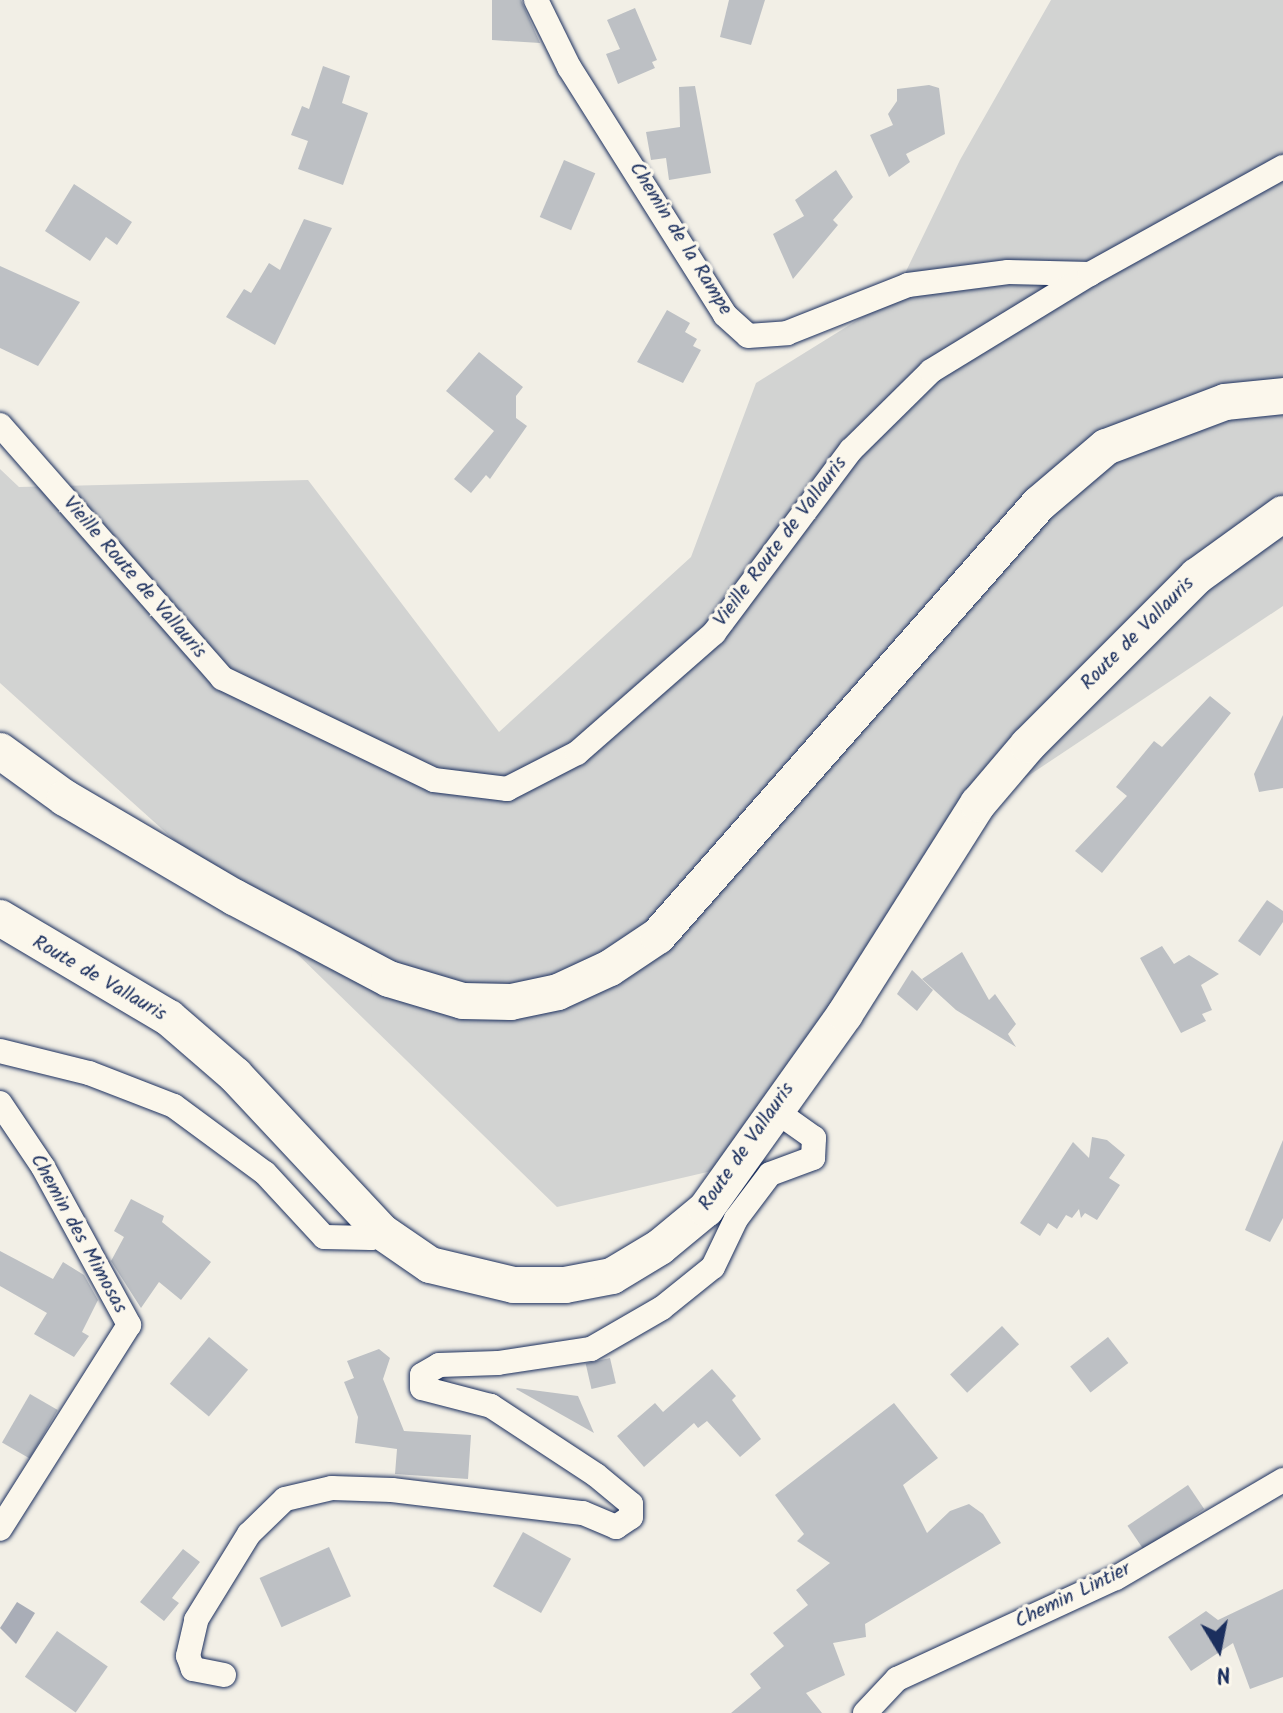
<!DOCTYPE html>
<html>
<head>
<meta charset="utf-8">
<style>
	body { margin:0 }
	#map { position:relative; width:1283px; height:1713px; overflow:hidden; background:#f2efe6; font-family:Kalam,sans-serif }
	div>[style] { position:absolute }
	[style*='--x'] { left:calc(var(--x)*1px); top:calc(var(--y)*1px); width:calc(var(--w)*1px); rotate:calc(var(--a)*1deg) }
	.green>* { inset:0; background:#d2d3d2 }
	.water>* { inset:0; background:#a9adb7 }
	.building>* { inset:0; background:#bdc0c4; transform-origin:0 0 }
	.roads { filter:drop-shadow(0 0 2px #1b2f5e) drop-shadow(0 0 2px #1b2f5e) }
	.street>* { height:24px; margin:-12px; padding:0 12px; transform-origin:12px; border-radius:12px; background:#fbf7ec }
	.secondary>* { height:36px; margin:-18px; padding:0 18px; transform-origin:18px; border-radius:18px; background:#fbf7ec }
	span { translate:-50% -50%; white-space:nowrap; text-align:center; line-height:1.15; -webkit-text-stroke:7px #fbf7ec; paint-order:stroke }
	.street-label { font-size:20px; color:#1b2f5e }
	.north { position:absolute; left:1179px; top:1609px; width:80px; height:80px; -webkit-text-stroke:6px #fbf7ec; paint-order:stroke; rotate:170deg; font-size:22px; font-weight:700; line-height:32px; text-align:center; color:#1b2f5e }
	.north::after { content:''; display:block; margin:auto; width:28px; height:36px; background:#1b2f5e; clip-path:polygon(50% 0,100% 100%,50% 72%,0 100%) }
</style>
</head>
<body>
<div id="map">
	<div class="green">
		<i style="clip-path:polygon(1051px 0,1283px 0,1283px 606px,1004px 792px,716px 1170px,557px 1207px,253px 911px,0 683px,0 469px,19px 487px,308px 480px,499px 732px,691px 557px,756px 383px,893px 298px,960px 160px)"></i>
	</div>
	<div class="water">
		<i style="clip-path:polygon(17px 1602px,35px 1613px,16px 1644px,0 1628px)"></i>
	</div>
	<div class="building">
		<i style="clip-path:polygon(492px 0,521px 0,540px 43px,492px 40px)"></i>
		<i style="clip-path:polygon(729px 0,765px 0,751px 45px,720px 37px)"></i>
		<i style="clip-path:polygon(635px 8px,657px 60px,652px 62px,655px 68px,618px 84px,606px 54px,620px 49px,607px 20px)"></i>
		<i style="clip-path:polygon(323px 66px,350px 76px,342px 103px,368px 113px,343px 185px,298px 169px,308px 141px,291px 135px,302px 106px,309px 109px)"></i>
		<i style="clip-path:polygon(929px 85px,939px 88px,945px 134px,906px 154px,910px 162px,889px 177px,870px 135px,893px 125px,888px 114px,897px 101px,897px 89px)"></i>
		<i style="clip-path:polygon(695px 86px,711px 173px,669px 180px,666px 158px,651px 160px,646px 132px,680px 127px,679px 87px)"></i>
		<i style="left:564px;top:160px;width:34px;height:62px;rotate:23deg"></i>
		<i style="clip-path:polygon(836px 170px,853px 197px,833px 220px,838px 225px,793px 279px,773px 234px,804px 216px,795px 200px)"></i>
		<i style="clip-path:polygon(74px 184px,132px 222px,117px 245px,106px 237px,90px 261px,45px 231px)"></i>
		<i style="clip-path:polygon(304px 219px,332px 228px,275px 345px,226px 317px,244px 289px,251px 293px,269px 263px,280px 270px)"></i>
		<i style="clip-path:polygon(0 266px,80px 302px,38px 366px,0 348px)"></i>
		<i style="clip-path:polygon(667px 310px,690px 323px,685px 332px,697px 339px,693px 346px,701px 350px,683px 383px,637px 362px)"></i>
		<i style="clip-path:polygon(479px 352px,523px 387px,516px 396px,516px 418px,527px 426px,490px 479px,486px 475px,471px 493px,454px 479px,494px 431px,446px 391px)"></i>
		<i style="clip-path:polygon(1210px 696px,1231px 713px,1102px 873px,1075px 851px,1127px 796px,1116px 787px,1154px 741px,1162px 747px)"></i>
		<i style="clip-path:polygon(1283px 715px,1283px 788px,1259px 792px,1254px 774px)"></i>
		<i style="clip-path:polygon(1267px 900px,1283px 911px,1283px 922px,1260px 956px,1238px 941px)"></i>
		<i style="clip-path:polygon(1162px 946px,1174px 964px,1189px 955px,1219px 974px,1201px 985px,1212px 1010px,1202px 1014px,1206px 1021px,1181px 1033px,1140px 958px)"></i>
		<i style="clip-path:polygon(962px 952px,989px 1000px,995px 994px,1016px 1024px,1008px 1034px,1016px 1047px,956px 1010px,922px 979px)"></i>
		<i style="clip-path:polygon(912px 970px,933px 990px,917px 1011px,897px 994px)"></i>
		<i style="clip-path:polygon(1092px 1137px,1107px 1140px,1125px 1155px,1109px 1178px,1120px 1185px,1097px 1220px,1085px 1213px,1081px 1218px,1079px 1209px,1072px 1218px,1066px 1215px,1057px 1229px,1048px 1223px,1040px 1236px,1020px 1223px,1073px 1142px,1089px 1158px)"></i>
		<i style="clip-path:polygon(1283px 1140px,1283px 1218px,1270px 1242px,1245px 1230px)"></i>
		<i style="clip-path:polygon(131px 1199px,164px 1216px,162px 1222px,211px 1262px,181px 1300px,159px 1282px,141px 1308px,111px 1261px,124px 1237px,114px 1231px)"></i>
		<i style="clip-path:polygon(0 1251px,53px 1279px,63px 1262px,84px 1275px,98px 1300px,82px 1332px,89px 1336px,74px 1357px,34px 1334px,47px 1313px,0 1286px)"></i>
		<i style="left:1002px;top:1326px;width:25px;height:71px;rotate:47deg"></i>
		<i style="left:209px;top:1337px;width:51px;height:61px;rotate:40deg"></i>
		<i style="left:1108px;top:1337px;width:33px;height:48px;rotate:52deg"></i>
		<i style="clip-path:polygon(379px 1349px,390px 1358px,383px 1379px,404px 1431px,471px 1435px,468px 1479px,395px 1474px,397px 1449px,355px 1443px,358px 1417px,344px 1382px,354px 1378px,347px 1361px)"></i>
		<i style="left:610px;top:1358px;width:26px;height:25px;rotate:77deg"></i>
		<i style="clip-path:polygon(712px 1369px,736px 1396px,732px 1400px,761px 1439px,740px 1457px,707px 1421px,698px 1428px,694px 1423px,644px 1467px,617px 1436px,655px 1403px,663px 1412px)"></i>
		<i style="clip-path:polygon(517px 1388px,578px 1396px,594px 1433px,516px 1389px)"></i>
		<i style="left:30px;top:1394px;width:32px;height:56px;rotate:30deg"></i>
		<i style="clip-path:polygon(894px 1403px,938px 1458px,903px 1485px,927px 1533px,950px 1511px,969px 1504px,983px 1514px,1001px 1543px,865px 1624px,866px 1637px,833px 1643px,845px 1675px,806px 1693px,822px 1713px,731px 1713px,761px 1688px,750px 1674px,784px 1646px,773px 1633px,808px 1605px,796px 1590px,830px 1563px,797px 1541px,804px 1534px,775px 1495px)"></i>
		<i style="left:1188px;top:1485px;width:29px;height:73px;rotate:56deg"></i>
		<i style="left:523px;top:1532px;width:55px;height:62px;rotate:29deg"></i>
		<i style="left:329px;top:1547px;width:54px;height:76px;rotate:66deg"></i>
		<i style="clip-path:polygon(183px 1549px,200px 1562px,172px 1598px,179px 1603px,164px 1621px,140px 1602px)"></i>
		<i style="clip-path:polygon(1283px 1589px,1283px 1677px,1250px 1689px,1233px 1643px,1191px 1671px,1168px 1637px,1206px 1611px,1218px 1620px)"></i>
		<i style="left:57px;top:1631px;width:62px;height:56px;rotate:35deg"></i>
	</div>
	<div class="roads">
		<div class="street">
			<i style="--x:536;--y:0;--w:75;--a:63.8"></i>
			<i style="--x:569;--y:67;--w:293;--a:57.8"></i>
			<i style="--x:725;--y:315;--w:31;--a:42"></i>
			<i style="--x:748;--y:336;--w:39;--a:-4"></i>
			<i style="--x:787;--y:333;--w:130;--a:-21.6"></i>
			<i style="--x:908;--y:285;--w:101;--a:-7.4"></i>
			<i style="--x:1008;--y:272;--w:82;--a:1.4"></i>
			<i style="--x:0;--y:425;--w:337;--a:48.7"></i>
			<i style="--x:222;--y:678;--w:235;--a:25.7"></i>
			<i style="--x:434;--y:780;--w:74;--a:7"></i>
			<i style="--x:507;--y:789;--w:79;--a:-27.2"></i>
			<i style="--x:577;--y:753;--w:182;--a:-41.2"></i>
			<i style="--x:714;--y:633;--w:229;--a:-53.2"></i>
			<i style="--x:851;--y:450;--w:112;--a:-44.6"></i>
			<i style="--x:931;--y:371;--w:186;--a:-31.4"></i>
			<i style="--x:1090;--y:274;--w:221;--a:-29"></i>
			<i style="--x:0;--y:1051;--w:92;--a:13.9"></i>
			<i style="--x:89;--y:1073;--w:91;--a:21.2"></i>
			<i style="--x:174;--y:1106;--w:113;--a:36.4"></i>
			<i style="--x:265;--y:1173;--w:87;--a:47.3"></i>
			<i style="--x:324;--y:1237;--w:47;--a:1.2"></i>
			<i style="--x:371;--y:1238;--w:13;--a:-29"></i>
			<i style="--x:0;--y:1103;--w:77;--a:56.1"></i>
			<i style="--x:43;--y:1167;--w:180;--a:61.4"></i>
			<i style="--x:129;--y:1325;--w:241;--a:122.3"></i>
			<i style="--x:224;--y:1675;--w:32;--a:-169"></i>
			<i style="--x:193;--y:1669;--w:14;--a:-111"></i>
			<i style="--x:188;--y:1656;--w:37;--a:-77"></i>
			<i style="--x:196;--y:1620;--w:101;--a:-58.4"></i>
			<i style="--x:249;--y:1534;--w:50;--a:-44.2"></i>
			<i style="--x:285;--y:1499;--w:48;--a:-13.2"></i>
			<i style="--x:332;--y:1488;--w:60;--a:1.9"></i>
			<i style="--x:392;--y:1490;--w:192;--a:6.9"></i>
			<i style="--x:583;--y:1513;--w:36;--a:23"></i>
			<i style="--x:616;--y:1527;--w:18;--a:-34"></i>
			<i style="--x:631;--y:1517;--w:13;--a:-90"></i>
			<i style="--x:631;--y:1504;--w:45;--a:-140.4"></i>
			<i style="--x:596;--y:1475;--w:126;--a:-146.7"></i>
			<i style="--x:491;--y:1406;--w:71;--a:-165.4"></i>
			<i style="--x:422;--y:1388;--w:13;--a:-90"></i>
			<i style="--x:422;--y:1375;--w:20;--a:-30"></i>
			<i style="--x:439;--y:1365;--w:59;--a:-1.9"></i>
			<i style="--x:498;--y:1363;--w:94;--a:-8.6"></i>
			<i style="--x:591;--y:1349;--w:82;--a:-30"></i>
			<i style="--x:662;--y:1308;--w:65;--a:-38.8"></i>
			<i style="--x:713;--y:1267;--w:53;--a:-64.4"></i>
			<i style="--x:736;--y:1219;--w:56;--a:-52.9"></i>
			<i style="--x:770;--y:1174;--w:46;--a:-20.4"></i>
			<i style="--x:813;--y:1158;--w:20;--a:-87"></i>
			<i style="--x:814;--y:1138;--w:50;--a:-144.7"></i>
			<i style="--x:865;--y:1713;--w:47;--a:-46.7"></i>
			<i style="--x:897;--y:1679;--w:241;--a:-24.8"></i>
			<i style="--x:1116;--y:1578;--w:194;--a:-30.4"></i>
		</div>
		<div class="secondary">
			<i style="--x:0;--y:751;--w:80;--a:35.9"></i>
			<i style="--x:65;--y:798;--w:196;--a:30.4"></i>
			<i style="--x:234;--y:897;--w:175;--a:27.9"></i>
			<i style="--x:389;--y:979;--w:77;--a:16.6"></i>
			<i style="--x:463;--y:1001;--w:48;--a:1.2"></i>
			<i style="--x:511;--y:1002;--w:48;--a:-12"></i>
			<i style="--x:558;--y:992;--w:57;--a:-24.8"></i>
			<i style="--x:610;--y:968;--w:58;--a:-33.7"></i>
			<i style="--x:658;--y:936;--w:576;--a:-48.59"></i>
			<i style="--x:1039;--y:504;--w:88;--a:-40.4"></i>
			<i style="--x:1106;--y:447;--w:127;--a:-20.7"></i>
			<i style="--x:1225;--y:402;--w:58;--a:-5.9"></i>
			<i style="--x:0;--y:918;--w:196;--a:30.6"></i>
			<i style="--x:169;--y:1018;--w:87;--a:40.8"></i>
			<i style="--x:235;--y:1075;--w:215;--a:46.9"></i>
			<i style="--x:382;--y:1232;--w:58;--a:34.5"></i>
			<i style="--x:430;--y:1265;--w:86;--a:13.4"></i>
			<i style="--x:514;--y:1285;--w:51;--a:0"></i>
			<i style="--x:565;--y:1285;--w:48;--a:-10.8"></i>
			<i style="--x:612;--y:1276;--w:56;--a:-31.1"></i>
			<i style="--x:660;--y:1247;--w:60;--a:-39.6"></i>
			<i style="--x:706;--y:1209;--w:239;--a:-54.5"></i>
			<i style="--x:845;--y:1014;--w:249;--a:-57.7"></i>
			<i style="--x:978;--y:804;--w:77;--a:-49.7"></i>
			<i style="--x:1028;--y:745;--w:239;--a:-45"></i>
			<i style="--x:1197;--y:576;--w:106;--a:-35.8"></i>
		</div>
	</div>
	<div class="street-label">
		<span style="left:680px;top:239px;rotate:58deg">Chemin de la Rampe</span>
		<span style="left:781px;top:542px;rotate:-53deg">Vieille Route de Vallauris</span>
		<span style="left:134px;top:578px;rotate:49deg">Vieille Route de Vallauris</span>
		<span style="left:1138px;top:634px;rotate:-45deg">Route de Vallauris</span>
		<span style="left:99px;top:979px;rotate:30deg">Route de Vallauris</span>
		<span style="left:747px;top:1147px;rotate:-55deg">Route de Vallauris</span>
		<span style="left:78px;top:1234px;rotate:61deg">Chemin des Mimosas</span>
		<span style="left:1073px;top:1596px;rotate:-26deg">Chemin Lintier</span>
	</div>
	<div class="north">N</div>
</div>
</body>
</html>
